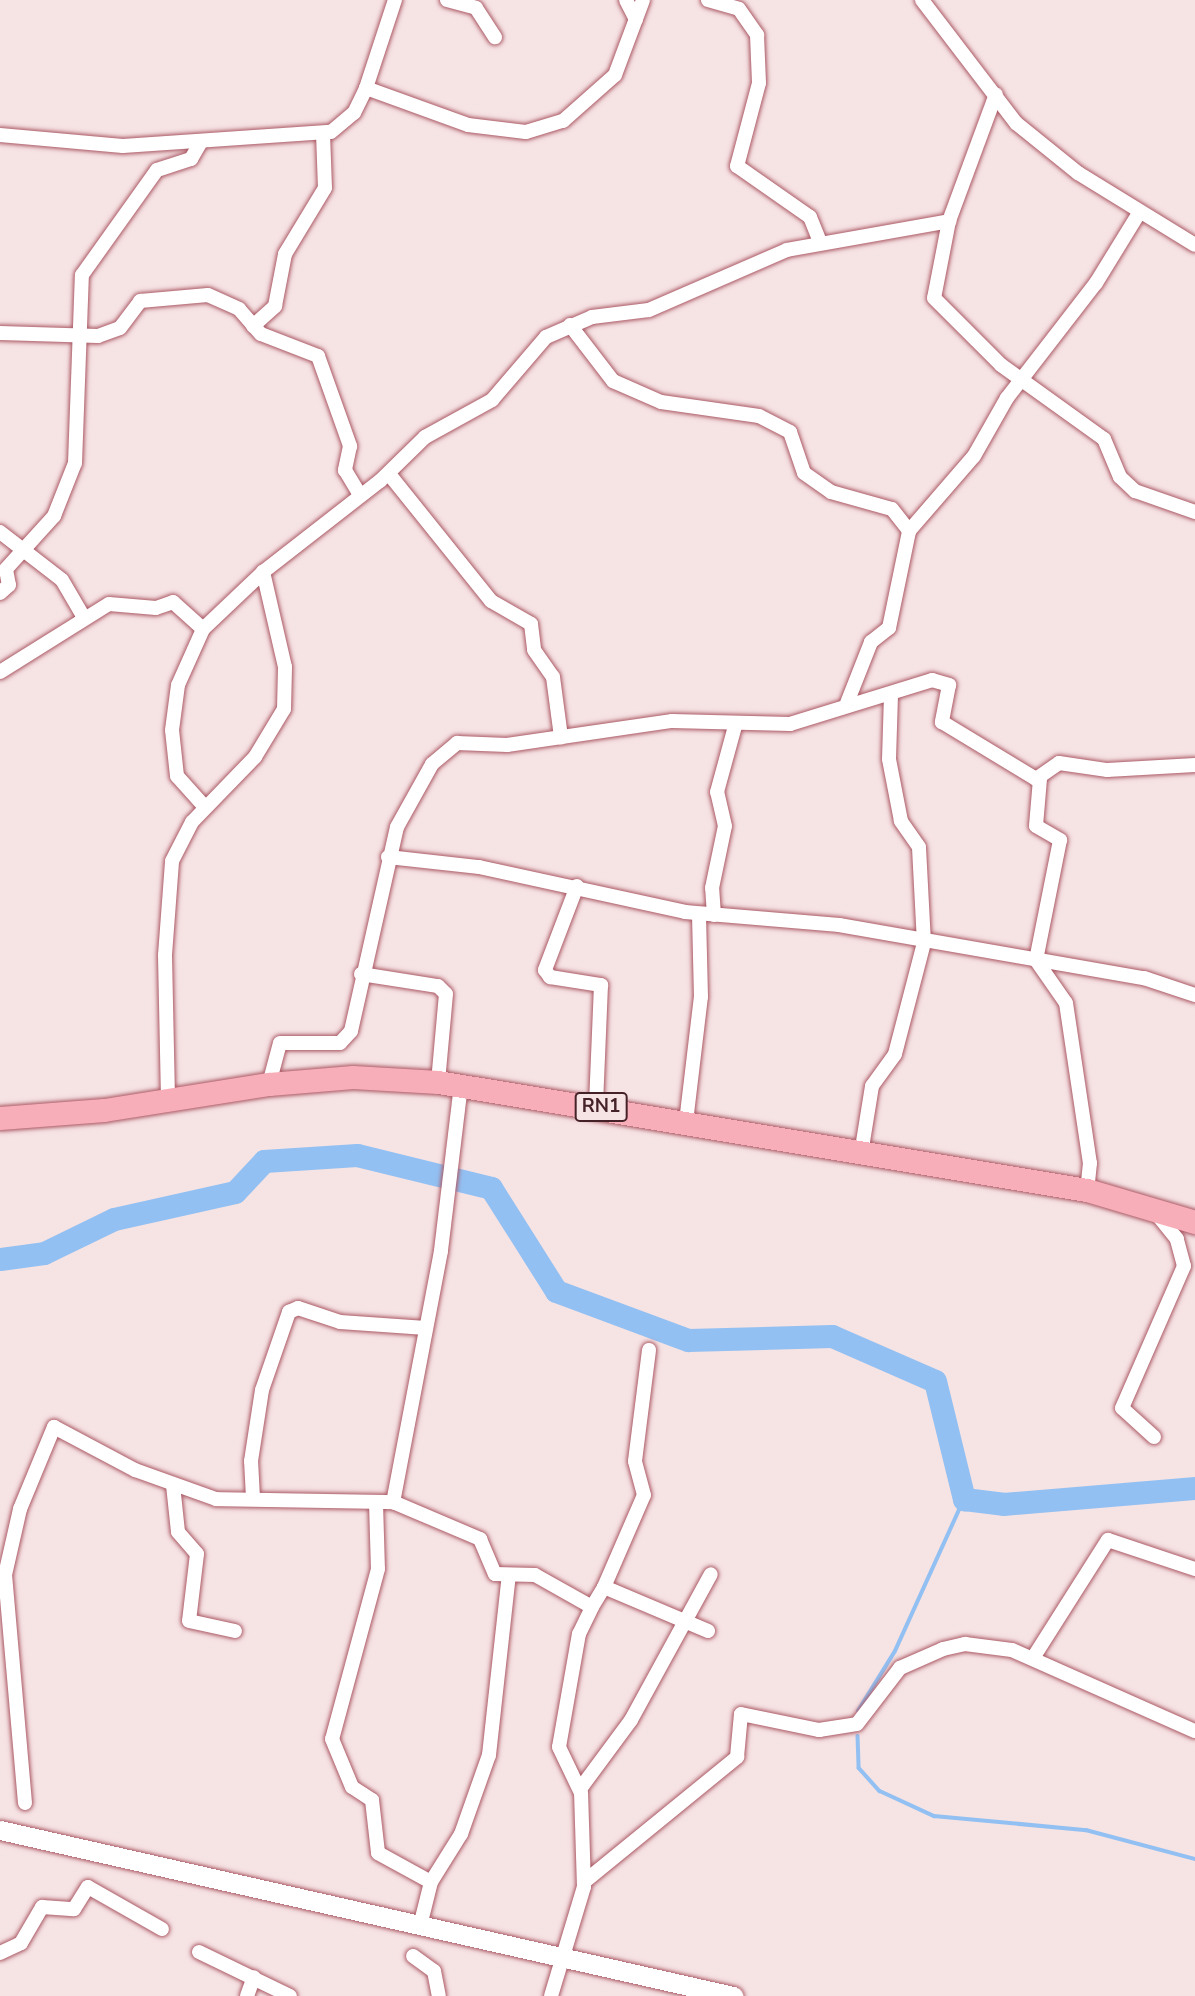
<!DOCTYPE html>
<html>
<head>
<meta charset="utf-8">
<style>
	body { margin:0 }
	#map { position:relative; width:1195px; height:1996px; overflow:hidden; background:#f6e3e4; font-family:"Nunito Sans",sans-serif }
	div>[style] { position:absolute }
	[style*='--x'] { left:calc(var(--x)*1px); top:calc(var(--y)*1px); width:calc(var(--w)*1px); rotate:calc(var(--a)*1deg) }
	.stream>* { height:3.5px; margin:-1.75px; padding:0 1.75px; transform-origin:1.75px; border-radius:1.75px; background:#92c0f2 }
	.river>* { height:23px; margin:-11.5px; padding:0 11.5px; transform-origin:11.5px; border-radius:11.5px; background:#92c0f2 }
	.roads { filter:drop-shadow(0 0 2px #ab5965) drop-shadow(0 0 2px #ab5965) }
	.minor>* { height:14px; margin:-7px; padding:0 7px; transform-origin:7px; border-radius:7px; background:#fff }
	.secondary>* { height:19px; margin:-9.5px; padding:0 9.5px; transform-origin:9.5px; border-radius:9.5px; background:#fff }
	.trunk>* { height:23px; margin:-11.5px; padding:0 11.5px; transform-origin:11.5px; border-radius:11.5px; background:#f8aeb8 }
	span { translate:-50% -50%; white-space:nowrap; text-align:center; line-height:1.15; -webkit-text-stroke:6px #f6e3e4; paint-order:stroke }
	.shield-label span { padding:2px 5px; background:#f6e3e4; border:2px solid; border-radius:5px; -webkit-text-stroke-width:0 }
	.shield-label { font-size:19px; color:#452227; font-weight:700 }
</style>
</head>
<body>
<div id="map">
	<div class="stream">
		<i style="--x:858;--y:1711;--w:70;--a:-58.3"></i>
		<i style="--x:895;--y:1651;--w:167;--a:-65.6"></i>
		<i style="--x:858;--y:1736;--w:32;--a:88"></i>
		<i style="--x:859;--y:1768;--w:31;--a:48"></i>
		<i style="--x:880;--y:1791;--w:60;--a:24.8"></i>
		<i style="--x:934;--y:1816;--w:153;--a:5.3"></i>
		<i style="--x:1086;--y:1830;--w:113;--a:14.9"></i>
	</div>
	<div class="river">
		<i style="--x:0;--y:1259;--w:44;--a:-7.8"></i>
		<i style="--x:44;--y:1253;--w:78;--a:-25.9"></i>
		<i style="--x:114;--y:1219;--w:124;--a:-12.6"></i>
		<i style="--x:235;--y:1192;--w:42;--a:-46.9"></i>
		<i style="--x:264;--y:1161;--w:93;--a:-3.7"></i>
		<i style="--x:357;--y:1155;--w:138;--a:13.8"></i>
		<i style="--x:491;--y:1188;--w:122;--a:57.7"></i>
		<i style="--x:556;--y:1291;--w:141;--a:20.4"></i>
		<i style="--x:688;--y:1340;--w:144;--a:-1.6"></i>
		<i style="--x:832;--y:1336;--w:112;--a:23.6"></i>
		<i style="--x:935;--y:1381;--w:122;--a:76.2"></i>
		<i style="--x:964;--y:1499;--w:39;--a:7"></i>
		<i style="--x:1003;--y:1504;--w:193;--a:-4.8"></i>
	</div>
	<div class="roads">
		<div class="minor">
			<i style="--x:447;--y:0;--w:30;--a:15"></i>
			<i style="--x:476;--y:8;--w:35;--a:57"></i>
			<i style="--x:626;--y:0;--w:22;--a:63"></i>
			<i style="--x:708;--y:0;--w:32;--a:16"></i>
			<i style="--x:739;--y:9;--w:32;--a:55"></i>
			<i style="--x:757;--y:35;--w:48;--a:87.6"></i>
			<i style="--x:759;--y:83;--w:86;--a:104.8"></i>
			<i style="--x:737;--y:166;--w:89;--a:34.9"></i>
			<i style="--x:810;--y:217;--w:27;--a:68"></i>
			<i style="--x:922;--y:0;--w:155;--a:52.6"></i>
			<i style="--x:1016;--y:123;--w:80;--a:38.9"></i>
			<i style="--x:1078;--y:173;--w:137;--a:31.6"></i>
			<i style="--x:366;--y:88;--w:109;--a:19.9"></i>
			<i style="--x:468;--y:125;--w:58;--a:6.9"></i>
			<i style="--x:526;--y:132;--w:39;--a:-17"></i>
			<i style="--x:563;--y:121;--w:69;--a:-41.5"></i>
			<i style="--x:615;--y:75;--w:80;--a:-69.5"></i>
			<i style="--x:0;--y:135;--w:123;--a:5.1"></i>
			<i style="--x:123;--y:146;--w:208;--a:-3.9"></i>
			<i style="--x:331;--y:132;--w:30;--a:-40"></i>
			<i style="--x:354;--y:113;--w:28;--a:-64"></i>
			<i style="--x:366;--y:88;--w:93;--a:-71.8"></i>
			<i style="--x:949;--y:221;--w:78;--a:101"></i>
			<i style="--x:934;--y:298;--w:95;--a:45"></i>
			<i style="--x:1001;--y:365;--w:127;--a:35.7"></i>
			<i style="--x:1104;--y:439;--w:41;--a:67.2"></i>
			<i style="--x:1120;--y:477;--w:21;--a:43"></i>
			<i style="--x:1135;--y:491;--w:64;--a:19.3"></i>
			<i style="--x:570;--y:325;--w:71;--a:52.5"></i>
			<i style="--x:613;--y:381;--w:52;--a:23.6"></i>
			<i style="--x:661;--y:402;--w:99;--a:8.1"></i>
			<i style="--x:759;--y:416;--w:35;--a:27"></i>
			<i style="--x:790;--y:432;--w:43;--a:71.1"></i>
			<i style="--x:804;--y:473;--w:33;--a:35"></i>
			<i style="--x:831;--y:492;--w:63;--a:15.6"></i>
			<i style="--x:892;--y:509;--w:28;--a:52"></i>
			<i style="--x:253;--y:326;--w:30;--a:-42"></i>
			<i style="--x:275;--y:306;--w:53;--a:-79.1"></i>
			<i style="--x:285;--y:254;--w:77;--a:-58.8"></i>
			<i style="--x:325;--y:188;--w:54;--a:-92.1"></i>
			<i style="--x:0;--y:333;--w:98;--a:1.8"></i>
			<i style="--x:98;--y:336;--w:23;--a:-20"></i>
			<i style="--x:120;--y:328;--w:34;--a:-53"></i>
			<i style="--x:140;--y:301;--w:68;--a:-5"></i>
			<i style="--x:208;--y:295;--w:34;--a:24"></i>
			<i style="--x:239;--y:309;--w:33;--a:49"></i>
			<i style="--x:261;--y:334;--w:61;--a:21.1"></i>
			<i style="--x:318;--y:356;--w:96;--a:70.4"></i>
			<i style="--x:350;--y:446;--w:25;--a:102"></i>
			<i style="--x:345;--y:470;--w:29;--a:59"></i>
			<i style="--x:389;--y:474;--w:163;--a:51.2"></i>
			<i style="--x:491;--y:601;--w:46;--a:29.9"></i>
			<i style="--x:531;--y:624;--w:26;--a:83"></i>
			<i style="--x:534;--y:650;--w:33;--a:55"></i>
			<i style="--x:553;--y:677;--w:61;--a:82.4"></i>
			<i style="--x:0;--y:532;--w:78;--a:37.7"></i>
			<i style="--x:62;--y:580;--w:42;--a:59.7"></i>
			<i style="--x:0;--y:593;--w:12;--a:-42"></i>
			<i style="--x:9;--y:585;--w:16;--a:-101"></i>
			<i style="--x:6;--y:569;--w:72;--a:-47.8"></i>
			<i style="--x:54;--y:516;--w:57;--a:-68.4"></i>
			<i style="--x:75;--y:463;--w:188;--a:-87.9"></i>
			<i style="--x:82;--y:275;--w:129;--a:-54.5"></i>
			<i style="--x:157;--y:170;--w:36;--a:-18"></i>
			<i style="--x:191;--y:159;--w:20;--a:-60"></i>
			<i style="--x:0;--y:672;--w:128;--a:-32"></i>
			<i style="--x:109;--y:604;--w:47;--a:4.9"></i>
			<i style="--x:156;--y:608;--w:18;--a:-19"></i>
			<i style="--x:173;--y:602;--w:40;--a:42"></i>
			<i style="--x:847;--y:703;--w:66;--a:-68.5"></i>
			<i style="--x:871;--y:642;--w:23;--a:-38"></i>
			<i style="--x:889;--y:628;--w:99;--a:-78.3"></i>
			<i style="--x:909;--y:531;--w:99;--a:-49.1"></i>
			<i style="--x:974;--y:456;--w:67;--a:-60.4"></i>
			<i style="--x:1007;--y:398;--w:145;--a:-52.3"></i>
			<i style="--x:1096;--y:283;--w:82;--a:-58.4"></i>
			<i style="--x:1040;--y:779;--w:47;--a:94.9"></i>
			<i style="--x:1036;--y:826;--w:28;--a:30"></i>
			<i style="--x:1060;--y:840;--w:122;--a:101.3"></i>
			<i style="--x:1036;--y:960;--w:52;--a:55.1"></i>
			<i style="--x:1066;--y:1003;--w:162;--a:81.5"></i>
			<i style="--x:1090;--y:1163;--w:27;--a:96"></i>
			<i style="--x:204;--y:806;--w:40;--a:-132"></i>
			<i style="--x:177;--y:776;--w:46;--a:-96.2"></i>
			<i style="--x:172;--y:730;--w:45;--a:-82.4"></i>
			<i style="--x:178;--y:685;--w:61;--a:-65.9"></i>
			<i style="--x:203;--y:629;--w:83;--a:-43.5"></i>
			<i style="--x:388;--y:857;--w:92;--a:6.3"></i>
			<i style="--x:479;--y:867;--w:211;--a:12.3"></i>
			<i style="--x:685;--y:912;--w:155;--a:4.8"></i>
			<i style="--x:839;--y:925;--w:310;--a:9.9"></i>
			<i style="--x:1144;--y:978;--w:54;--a:18.4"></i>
			<i style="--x:577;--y:886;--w:90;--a:110.9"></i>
			<i style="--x:545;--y:970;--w:9;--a:54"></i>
			<i style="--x:550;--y:977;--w:52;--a:8.9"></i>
			<i style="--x:601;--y:985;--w:121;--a:92.4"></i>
			<i style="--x:714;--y:915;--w:27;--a:-94"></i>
			<i style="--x:712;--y:888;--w:63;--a:-78.2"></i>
			<i style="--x:725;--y:826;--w:35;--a:-103"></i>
			<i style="--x:717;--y:792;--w:68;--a:-74.7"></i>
			<i style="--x:361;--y:974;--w:78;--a:8.9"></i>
			<i style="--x:438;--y:986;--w:11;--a:45"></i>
			<i style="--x:446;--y:994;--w:88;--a:95.2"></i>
			<i style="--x:269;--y:1084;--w:42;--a:-75"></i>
			<i style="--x:280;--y:1043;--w:60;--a:0"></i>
			<i style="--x:340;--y:1043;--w:16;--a:-47"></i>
			<i style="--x:351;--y:1031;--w:209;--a:-77.3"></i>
			<i style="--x:397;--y:827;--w:72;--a:-60.9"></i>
			<i style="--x:432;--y:764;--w:33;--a:-40"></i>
			<i style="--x:457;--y:743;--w:50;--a:2.3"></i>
			<i style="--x:507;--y:745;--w:167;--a:-8.3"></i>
			<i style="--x:672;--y:721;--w:118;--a:1.5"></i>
			<i style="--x:790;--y:724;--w:149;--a:-17.2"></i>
			<i style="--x:932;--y:680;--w:18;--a:16"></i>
			<i style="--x:949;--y:685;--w:38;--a:101"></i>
			<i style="--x:942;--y:722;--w:110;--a:31.2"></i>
			<i style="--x:1036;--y:779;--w:28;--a:-35"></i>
			<i style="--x:1059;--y:763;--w:49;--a:8.3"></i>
			<i style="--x:1107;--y:770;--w:88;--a:-3.3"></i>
			<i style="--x:461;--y:1085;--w:167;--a:96.9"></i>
			<i style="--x:441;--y:1251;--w:256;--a:100.8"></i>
			<i style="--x:393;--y:1502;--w:95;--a:23"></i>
			<i style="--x:480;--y:1539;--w:38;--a:67"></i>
			<i style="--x:495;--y:1574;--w:40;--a:1.4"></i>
			<i style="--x:535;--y:1575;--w:65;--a:29.3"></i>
			<i style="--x:592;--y:1607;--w:23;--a:-59"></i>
			<i style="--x:604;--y:1587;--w:113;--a:22.9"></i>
			<i style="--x:168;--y:1099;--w:144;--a:-91.2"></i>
			<i style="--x:165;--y:955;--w:94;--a:-85.7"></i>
			<i style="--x:172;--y:861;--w:44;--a:-62.9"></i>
			<i style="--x:192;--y:822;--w:91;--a:-45.9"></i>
			<i style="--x:255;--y:757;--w:56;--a:-58.9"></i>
			<i style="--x:284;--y:709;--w:42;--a:-88.6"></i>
			<i style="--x:285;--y:667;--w:98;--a:-103"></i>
			<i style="--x:263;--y:572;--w:148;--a:-37.9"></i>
			<i style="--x:380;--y:481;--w:63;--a:-44.4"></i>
			<i style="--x:425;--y:437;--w:77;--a:-28.9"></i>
			<i style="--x:492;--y:400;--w:83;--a:-49.4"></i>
			<i style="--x:546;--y:337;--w:50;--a:-23.5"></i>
			<i style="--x:592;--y:317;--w:57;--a:-7"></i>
			<i style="--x:649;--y:310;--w:150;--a:-23.5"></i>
			<i style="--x:787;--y:250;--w:165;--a:-10.1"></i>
			<i style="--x:949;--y:221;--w:135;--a:-69.7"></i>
			<i style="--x:686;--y:1122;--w:126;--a:-83.2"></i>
			<i style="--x:701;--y:997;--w:83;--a:-91.4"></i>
			<i style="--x:861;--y:1154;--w:69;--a:-80.8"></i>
			<i style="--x:872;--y:1086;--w:39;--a:-54"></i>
			<i style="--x:895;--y:1054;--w:115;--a:-75.4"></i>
			<i style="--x:924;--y:943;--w:96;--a:-93"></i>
			<i style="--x:919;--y:847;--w:32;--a:-125"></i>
			<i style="--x:901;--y:821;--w:63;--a:-101"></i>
			<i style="--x:889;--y:759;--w:64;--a:-88.2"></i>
			<i style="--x:1154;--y:1437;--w:43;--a:-137.8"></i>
			<i style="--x:1122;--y:1408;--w:155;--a:-66.4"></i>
			<i style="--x:1184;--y:1266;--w:28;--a:-105"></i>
			<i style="--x:1177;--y:1239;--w:35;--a:-129"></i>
			<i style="--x:173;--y:1485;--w:47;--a:83.9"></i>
			<i style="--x:178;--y:1532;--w:29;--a:49"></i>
			<i style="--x:197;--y:1554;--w:67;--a:96.8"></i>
			<i style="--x:189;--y:1621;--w:47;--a:12.3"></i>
			<i style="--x:253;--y:1498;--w:37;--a:-93"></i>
			<i style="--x:251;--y:1461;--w:72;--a:-81.2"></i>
			<i style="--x:262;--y:1390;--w:83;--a:-70.9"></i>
			<i style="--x:289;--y:1312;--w:10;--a:-24"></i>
			<i style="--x:298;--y:1308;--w:44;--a:18.4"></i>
			<i style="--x:340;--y:1322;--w:86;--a:4"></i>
			<i style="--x:376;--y:1503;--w:66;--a:88.3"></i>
			<i style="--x:378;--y:1569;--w:176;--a:105.1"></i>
			<i style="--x:332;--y:1739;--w:52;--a:67.4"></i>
			<i style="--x:352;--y:1787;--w:24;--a:33"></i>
			<i style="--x:372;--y:1800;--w:53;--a:83.5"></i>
			<i style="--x:378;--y:1853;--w:60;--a:28.7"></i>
			<i style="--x:604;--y:1587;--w:100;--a:-66.5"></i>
			<i style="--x:644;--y:1495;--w:35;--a:-105"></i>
			<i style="--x:635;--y:1461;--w:112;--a:-82.8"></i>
			<i style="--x:1033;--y:1658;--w:140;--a:-57.6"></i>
			<i style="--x:1108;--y:1540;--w:92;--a:18.4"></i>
			<i style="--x:580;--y:1789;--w:86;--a:-53.5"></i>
			<i style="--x:631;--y:1720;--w:166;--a:-61.3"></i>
			<i style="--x:25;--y:1803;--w:229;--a:-95"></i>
			<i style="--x:5;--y:1575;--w:68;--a:-77.2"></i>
			<i style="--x:20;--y:1509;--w:89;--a:-67.5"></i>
			<i style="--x:54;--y:1427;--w:92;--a:28"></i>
			<i style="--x:135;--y:1470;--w:86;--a:19.7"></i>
			<i style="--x:216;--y:1499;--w:177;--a:1"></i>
			<i style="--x:584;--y:1882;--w:198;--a:-39.2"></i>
			<i style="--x:737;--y:1757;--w:43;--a:-84.7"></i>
			<i style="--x:741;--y:1714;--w:80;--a:11.6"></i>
			<i style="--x:819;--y:1730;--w:38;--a:-9"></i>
			<i style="--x:857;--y:1724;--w:71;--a:-52.5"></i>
			<i style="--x:900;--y:1668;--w:47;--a:-23.8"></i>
			<i style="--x:943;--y:1649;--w:23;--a:-13"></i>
			<i style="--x:965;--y:1644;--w:47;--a:7.3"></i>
			<i style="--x:1012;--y:1650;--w:200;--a:23.9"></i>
			<i style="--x:420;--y:1926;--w:45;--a:-76"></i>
			<i style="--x:431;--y:1882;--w:57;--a:-58"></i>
			<i style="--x:461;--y:1834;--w:84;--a:-70.5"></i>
			<i style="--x:489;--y:1755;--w:181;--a:-83.7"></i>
			<i style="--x:199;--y:1952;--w:101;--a:25.8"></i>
			<i style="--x:0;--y:1953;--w:23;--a:-25"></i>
			<i style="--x:21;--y:1943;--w:42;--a:-59.7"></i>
			<i style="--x:42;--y:1907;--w:32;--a:4"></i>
			<i style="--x:74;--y:1909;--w:26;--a:-58"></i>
			<i style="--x:88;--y:1887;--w:85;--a:29.6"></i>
			<i style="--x:413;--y:1956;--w:26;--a:36"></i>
			<i style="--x:434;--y:1971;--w:25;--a:79"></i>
			<i style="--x:247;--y:1996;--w:20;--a:-70"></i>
			<i style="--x:551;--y:1996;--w:114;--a:-73.2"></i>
			<i style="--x:584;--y:1887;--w:94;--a:-91.8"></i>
			<i style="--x:581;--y:1793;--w:51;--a:-115.6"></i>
			<i style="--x:559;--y:1747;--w:115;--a:-80"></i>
			<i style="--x:579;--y:1634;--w:30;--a:-64"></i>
		</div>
		<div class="secondary">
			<i style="--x:0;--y:1830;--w:752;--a:12.76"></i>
		</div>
		<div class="trunk">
			<i style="--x:0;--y:1118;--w:104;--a:-4.4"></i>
			<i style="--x:104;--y:1110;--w:167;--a:-9"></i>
			<i style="--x:269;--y:1084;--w:84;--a:-4.8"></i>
			<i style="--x:353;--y:1077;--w:85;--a:3.4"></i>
			<i style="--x:438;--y:1082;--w:658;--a:9.45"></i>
			<i style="--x:1087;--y:1190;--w:113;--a:16.5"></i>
		</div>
	</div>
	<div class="shield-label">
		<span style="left:601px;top:1107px">RN1</span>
	</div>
</div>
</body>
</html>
